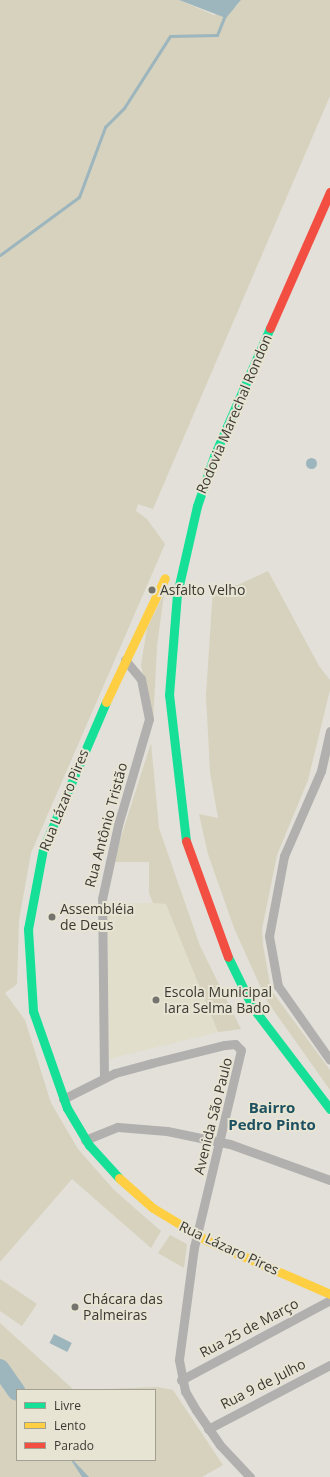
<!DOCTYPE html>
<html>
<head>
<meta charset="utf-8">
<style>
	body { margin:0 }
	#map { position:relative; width:330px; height:1477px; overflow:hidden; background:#e2e0d8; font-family:"Open Sans",sans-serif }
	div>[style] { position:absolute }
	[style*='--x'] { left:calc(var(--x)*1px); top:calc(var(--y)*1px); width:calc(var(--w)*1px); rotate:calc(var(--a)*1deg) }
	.built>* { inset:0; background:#e1decc }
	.green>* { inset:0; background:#d6d2be }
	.water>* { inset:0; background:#9db5bd; transform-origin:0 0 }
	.round { border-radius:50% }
	.stream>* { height:3px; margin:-1.5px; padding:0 1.5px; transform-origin:1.5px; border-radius:1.5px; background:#9db5bd }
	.river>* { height:18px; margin:-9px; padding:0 9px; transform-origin:9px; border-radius:9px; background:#9db5bd }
	.street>* { height:9px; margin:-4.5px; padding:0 4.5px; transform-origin:4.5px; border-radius:4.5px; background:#b1b0ae }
	.fast>* { height:9px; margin:-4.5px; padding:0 4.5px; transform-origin:4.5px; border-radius:4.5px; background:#16e098 }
	.slow>* { height:9px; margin:-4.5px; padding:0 4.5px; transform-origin:4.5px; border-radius:4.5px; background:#ffcf43 }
	.jam>* { height:9px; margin:-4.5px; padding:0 4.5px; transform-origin:4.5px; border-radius:4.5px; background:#f24e42 }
	.dots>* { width:11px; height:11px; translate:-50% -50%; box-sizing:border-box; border:2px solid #e7e4d3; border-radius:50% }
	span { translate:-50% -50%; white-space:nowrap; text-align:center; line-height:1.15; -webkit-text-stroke:4px #e7e4d3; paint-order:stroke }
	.street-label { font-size:14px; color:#3b3933 }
	.poi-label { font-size:14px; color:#3b3933 }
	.left { translate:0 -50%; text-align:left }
	.neighbourhood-label { font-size:15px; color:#1d5060; font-weight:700 }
	.legend { position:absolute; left:16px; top:1389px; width:140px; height:72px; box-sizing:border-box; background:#e7e4d3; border:1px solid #a2a093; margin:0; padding:5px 7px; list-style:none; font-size:12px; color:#3b3933 }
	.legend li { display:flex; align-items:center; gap:8px; height:20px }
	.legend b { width:20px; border:1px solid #a2a093 }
</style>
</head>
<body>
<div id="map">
	<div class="built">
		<i style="clip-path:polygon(107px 903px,166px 903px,218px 1032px,109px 1059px)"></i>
	</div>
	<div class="green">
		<i style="clip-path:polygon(0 0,179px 0,214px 15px,237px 6px,241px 0,330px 0,330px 96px,153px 509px,138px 504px,136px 511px,147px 519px,165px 544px,31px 853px,19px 920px,17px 984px,5px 993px,25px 1020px,51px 1103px,78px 1149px,114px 1190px,161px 1231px,151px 1248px,72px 1179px,0 1262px)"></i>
		<i style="clip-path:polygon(268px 571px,319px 666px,330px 680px,330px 690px,308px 780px,277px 855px,262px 929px,263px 945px,271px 990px,330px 1070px,330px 1090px,267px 1001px,234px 928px,208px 854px,199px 814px,218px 818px,210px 772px,206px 695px,213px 589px,238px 585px)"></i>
		<i style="clip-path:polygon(164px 594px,157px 646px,153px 723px,141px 665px,147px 628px)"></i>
		<i style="clip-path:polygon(151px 743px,159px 828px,200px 946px,241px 1029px,218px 1032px,166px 904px,153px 903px,149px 893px,149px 862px,113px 862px)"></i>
		<i style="clip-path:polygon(170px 1235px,187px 1244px,184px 1268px,158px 1253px)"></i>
		<i style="clip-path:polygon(0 1279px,37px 1304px,22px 1326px,0 1311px)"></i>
		<i style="clip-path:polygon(0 1323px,74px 1390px,17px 1390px,17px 1460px,155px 1460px,155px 1390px,82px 1390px,157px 1387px,173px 1390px,223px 1465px,202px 1477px,0 1477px)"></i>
	</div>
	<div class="water">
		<i style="clip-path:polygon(179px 0,241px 0,226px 18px)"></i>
		<i class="round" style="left:305.5px;top:457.5px;width:11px;height:11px"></i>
		<i style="left:54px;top:1334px;width:20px;height:10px;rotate:27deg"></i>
		<i style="clip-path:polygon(71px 1460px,73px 1460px,89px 1477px,82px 1477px)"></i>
	</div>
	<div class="stream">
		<i style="--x:0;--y:255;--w:98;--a:-36.3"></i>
		<i style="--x:79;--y:197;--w:75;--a:-69.6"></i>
		<i style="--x:105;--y:127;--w:27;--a:-45"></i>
		<i style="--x:124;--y:108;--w:85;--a:-57.4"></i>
		<i style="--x:170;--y:36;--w:47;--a:-1.2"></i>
		<i style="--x:217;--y:35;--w:22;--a:-68"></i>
	</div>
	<div class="river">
		<i style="--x:0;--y:1368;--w:29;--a:55"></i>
	</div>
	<div class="street">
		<i style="--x:330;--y:731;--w:41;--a:102.7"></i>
		<i style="--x:321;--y:771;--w:93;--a:113.5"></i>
		<i style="--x:284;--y:856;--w:81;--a:100.6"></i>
		<i style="--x:269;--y:936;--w:51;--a:79.8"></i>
		<i style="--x:278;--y:986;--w:90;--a:54.9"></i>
		<i style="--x:104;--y:1078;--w:179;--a:-90.6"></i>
		<i style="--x:102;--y:899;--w:76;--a:-77.8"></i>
		<i style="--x:118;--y:825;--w:110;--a:-73.7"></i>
		<i style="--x:149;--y:719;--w:41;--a:-101.3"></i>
		<i style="--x:141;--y:679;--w:25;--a:-130"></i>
		<i style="--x:63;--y:1099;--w:58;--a:-26.6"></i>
		<i style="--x:115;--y:1073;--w:38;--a:-15"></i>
		<i style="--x:152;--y:1063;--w:75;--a:-13.9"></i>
		<i style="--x:225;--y:1045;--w:10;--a:-6"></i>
		<i style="--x:235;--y:1044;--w:8;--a:45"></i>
		<i style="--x:241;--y:1050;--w:203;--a:103.4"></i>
		<i style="--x:194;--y:1247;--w:114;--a:97.6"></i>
		<i style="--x:179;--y:1360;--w:32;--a:79"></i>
		<i style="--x:185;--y:1391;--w:22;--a:60"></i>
		<i style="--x:196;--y:1410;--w:42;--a:55.6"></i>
		<i style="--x:220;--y:1445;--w:44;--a:46.8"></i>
		<i style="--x:85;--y:1140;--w:35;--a:-22"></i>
		<i style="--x:118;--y:1127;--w:49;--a:4.7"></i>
		<i style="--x:167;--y:1131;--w:64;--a:11.7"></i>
		<i style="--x:230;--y:1144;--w:106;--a:19.8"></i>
		<i style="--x:181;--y:1380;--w:169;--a:-28.2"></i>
		<i style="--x:208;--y:1429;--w:138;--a:-27.7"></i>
	</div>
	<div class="fast">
		<i style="--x:106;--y:702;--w:160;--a:113.2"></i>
		<i style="--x:43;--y:849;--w:81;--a:100.6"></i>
		<i style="--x:28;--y:929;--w:82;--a:86.5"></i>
		<i style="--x:33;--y:1011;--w:103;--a:70.7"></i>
		<i style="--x:67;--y:1108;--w:43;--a:59.3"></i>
		<i style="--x:89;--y:1145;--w:45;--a:47.7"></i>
		<i style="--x:186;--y:841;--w:147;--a:-96.6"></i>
		<i style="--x:169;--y:695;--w:101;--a:-85.5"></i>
		<i style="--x:177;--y:594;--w:90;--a:-77.2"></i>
		<i style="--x:197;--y:506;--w:53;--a:-71.2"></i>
		<i style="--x:214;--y:456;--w:140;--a:-66.4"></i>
		<i style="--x:228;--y:957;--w:57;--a:63.9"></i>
		<i style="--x:253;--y:1008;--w:127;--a:52.7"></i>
	</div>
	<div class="slow">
		<i style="--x:106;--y:702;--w:137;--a:-64.6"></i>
		<i style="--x:119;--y:1178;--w:45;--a:41.4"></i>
		<i style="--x:153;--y:1208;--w:62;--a:31.1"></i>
		<i style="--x:206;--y:1240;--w:135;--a:23.5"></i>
	</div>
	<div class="jam">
		<i style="--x:270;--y:328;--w:149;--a:-66.2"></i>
		<i style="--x:186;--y:841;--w:123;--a:70.1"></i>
	</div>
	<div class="dots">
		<i style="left:152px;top:590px;background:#75736d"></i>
		<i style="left:52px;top:917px;background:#75736d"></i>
		<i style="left:156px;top:1000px;background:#75736d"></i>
		<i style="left:75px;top:1307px;background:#75736d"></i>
	</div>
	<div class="street-label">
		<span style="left:234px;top:414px;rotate:-67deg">Rodovia Marechal Rondon</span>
		<span style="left:64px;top:800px;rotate:-68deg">Rua Lázaro Pires</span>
		<span style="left:106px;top:825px;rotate:-75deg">Rua Antônio Tristão</span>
		<span style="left:213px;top:1116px;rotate:-76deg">Avenida São Paulo</span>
		<span style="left:229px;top:1248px;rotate:25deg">Rua Lázaro Pires</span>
		<span style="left:249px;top:1328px;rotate:-28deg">Rua 25 de Março</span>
		<span style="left:263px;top:1384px;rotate:-27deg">Rua 9 de Julho</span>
	</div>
	<div class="poi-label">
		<span class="left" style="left:160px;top:590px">Asfalto Velho</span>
		<span class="left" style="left:60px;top:917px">Assembléia<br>de Deus</span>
		<span class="left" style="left:164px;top:1000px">Escola Municipal<br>Iara Selma Bado</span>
		<span class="left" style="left:83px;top:1307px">Chácara das<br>Palmeiras</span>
	</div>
	<div class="neighbourhood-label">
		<span style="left:272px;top:1116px">Bairro<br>Pedro Pinto</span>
	</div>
	<ul class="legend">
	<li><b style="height:5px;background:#16e098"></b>Livre</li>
	<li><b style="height:5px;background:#ffcf43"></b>Lento</li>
	<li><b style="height:5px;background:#f24e42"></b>Parado</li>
	</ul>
</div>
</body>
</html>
